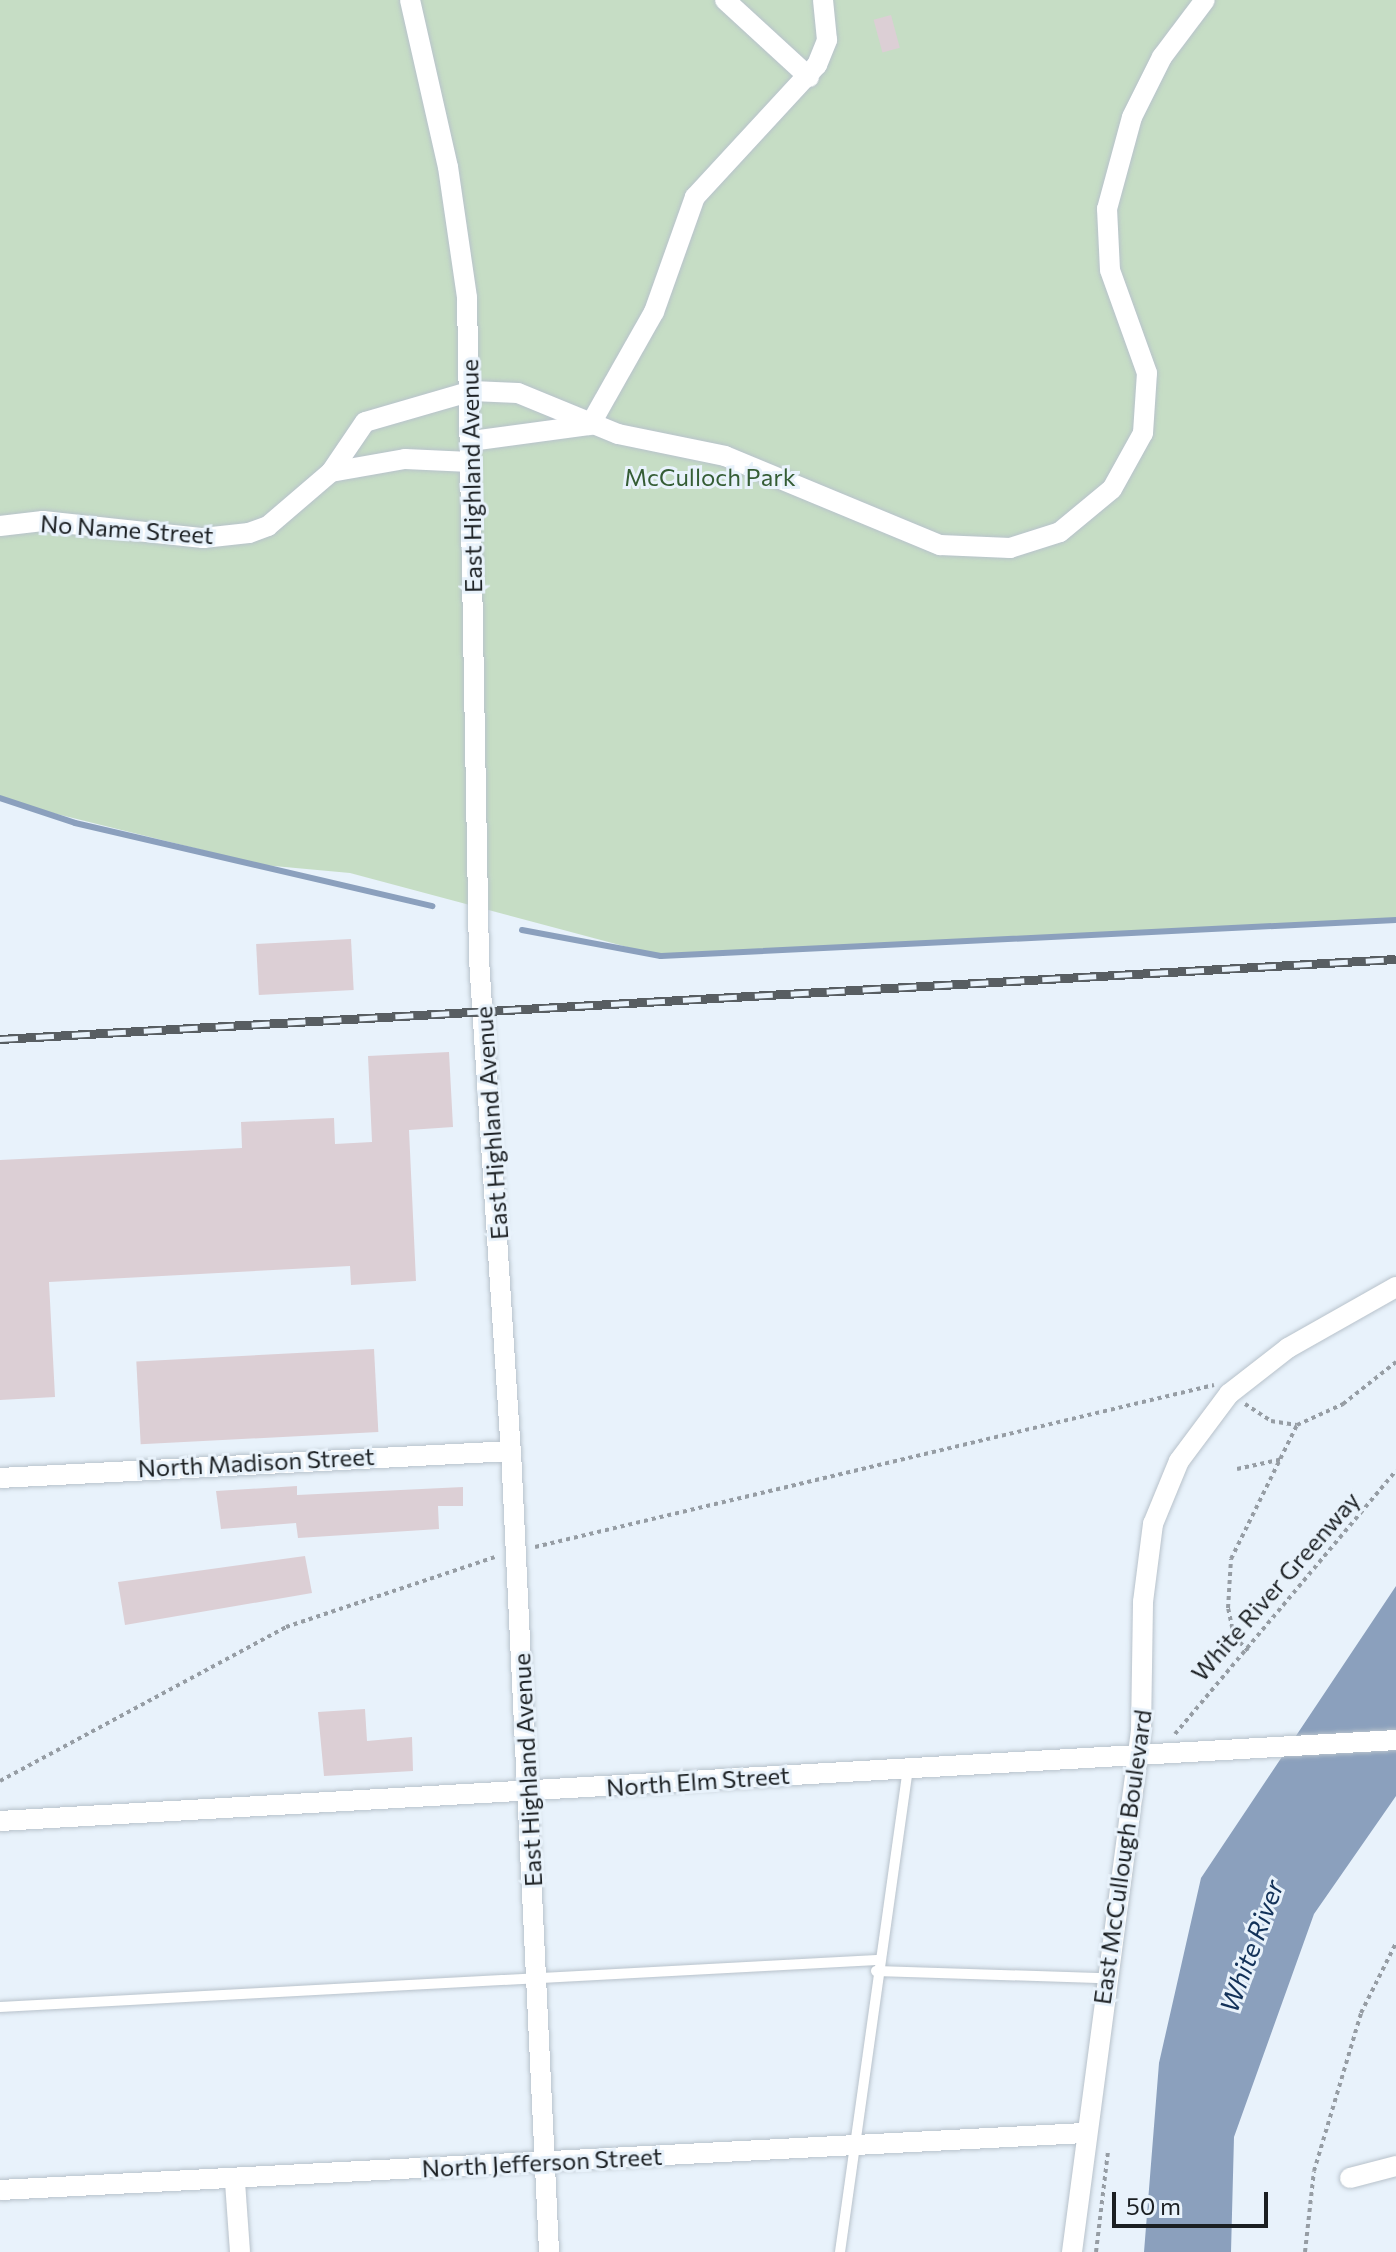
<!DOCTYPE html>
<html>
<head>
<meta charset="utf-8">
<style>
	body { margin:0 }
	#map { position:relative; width:1396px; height:2252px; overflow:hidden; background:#e8f2fb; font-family:Commissioner,sans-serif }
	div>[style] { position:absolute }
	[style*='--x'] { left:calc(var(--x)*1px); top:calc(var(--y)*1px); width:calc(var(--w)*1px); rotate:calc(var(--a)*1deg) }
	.green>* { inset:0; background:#c6ddc5 }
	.water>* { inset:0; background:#8ba0bd }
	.stream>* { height:6px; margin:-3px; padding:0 3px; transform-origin:3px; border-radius:3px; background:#8ba0bd }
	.building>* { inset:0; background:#dccfd5; transform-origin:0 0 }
	.path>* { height:4px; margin-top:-2px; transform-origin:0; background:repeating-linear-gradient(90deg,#969da4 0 4px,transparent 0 8px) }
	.roads { filter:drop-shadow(0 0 2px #b8c2cb) drop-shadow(0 0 2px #b8c2cb) }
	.service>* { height:10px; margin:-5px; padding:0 5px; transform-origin:5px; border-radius:5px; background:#fff }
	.minor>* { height:20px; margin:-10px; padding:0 10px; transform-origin:10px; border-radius:10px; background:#fff }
	.rail>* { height:9px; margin-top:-4.5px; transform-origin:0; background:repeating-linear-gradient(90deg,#e8f2fb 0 18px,#585e62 0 36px); box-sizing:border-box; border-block:2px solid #585e62 }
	span { translate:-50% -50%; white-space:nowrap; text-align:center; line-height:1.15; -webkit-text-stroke:6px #e8f2fb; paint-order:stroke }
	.street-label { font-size:24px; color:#1b1f22 }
	.park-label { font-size:24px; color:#355d35 }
	.water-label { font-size:26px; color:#123158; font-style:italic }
	.scale { position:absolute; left:1112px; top:2192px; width:156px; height:36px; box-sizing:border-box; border:4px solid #1b1f22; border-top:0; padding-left:10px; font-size:24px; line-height:28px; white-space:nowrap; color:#1b1f22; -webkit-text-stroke:6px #e8f2fb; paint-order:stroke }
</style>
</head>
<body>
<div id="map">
	<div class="green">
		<i style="clip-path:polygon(0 0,1396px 0,1396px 921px,661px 956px,350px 873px,263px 865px,0 800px)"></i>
	</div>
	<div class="water">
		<i style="clip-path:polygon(1396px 1586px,1396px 1796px,1314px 1914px,1234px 2137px,1231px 2252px,1144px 2252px,1159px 2063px,1201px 1878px)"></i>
	</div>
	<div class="stream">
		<i style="--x:0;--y:798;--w:79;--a:18.4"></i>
		<i style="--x:75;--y:823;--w:367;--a:13.1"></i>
		<i style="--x:522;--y:930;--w:141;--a:10.6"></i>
		<i style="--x:661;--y:956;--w:736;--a:-2.8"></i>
	</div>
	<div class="building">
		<i style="left:891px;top:15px;width:34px;height:18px;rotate:75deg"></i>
		<i style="left:351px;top:939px;width:51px;height:95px;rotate:87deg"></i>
		<i style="clip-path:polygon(449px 1052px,453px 1127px,409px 1130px,416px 1281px,351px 1285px,350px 1266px,49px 1282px,55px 1397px,0 1400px,0 1160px,242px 1148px,241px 1122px,334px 1118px,335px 1144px,372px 1142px,368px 1056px)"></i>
		<i style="left:374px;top:1349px;width:83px;height:238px;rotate:87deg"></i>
		<i style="clip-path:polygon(297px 1486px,297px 1495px,463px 1487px,463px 1506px,438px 1506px,439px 1529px,298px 1538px,296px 1523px,221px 1529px,216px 1491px)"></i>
		<i style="clip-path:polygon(305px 1556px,312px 1593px,125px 1625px,118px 1582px)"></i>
		<i style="clip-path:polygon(365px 1709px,367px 1741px,412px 1737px,413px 1771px,324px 1776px,318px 1712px)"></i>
	</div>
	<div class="path">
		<i style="--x:1245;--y:1404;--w:31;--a:33"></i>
		<i style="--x:1271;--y:1421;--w:26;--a:9"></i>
		<i style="--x:1297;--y:1425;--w:51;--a:-24.5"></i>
		<i style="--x:1343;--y:1404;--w:68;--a:-38.4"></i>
		<i style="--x:1237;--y:1469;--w:47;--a:-12.3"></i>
		<i style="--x:535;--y:1547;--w:698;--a:-13.42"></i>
		<i style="--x:1248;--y:1651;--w:21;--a:-133"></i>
		<i style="--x:1234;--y:1636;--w:29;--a:-102"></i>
		<i style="--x:1228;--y:1608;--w:49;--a:-86.5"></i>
		<i style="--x:1231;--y:1559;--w:149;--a:-63.8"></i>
		<i style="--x:1175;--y:1734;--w:344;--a:-50"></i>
		<i style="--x:0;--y:1781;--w:325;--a:-28.3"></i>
		<i style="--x:286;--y:1627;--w:220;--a:-18.5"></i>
		<i style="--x:1096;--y:2252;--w:102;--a:-83.2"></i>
		<i style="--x:1305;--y:2252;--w:81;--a:-83.7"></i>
		<i style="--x:1314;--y:2171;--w:165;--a:-73.4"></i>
		<i style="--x:1361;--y:2013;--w:78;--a:-63.4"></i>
	</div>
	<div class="roads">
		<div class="service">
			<i style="--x:876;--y:1971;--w:229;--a:1.8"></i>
			<i style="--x:0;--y:2007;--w:878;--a:-3.07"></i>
			<i style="--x:840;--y:2252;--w:489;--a:-82"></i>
		</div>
		<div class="minor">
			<i style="--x:410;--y:0;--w:171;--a:77.2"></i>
			<i style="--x:448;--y:167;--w:132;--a:81.7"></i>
			<i style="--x:467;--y:298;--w:661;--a:88.96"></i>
			<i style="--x:479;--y:959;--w:493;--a:86.3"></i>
			<i style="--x:511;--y:1451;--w:802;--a:87.28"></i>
			<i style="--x:725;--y:0;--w:114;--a:42.5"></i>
			<i style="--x:471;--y:441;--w:120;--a:-7.7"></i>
			<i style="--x:590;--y:425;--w:130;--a:-60.5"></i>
			<i style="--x:654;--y:312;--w:122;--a:-70.4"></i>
			<i style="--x:695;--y:197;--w:180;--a:-47.3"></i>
			<i style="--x:817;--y:65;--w:27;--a:-68"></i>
			<i style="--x:827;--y:40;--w:40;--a:-95.7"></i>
			<i style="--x:331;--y:472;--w:75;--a:-10"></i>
			<i style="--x:405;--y:459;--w:65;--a:2.6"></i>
			<i style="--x:0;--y:526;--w:43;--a:-6.6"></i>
			<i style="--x:43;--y:521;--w:161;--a:6.1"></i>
			<i style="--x:203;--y:538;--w:46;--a:-6.2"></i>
			<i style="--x:249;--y:533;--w:20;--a:-20"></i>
			<i style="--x:268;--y:526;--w:83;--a:-40.6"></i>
			<i style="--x:331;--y:472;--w:60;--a:-55.8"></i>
			<i style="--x:365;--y:422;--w:111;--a:-16.2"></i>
			<i style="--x:472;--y:391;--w:46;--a:2.5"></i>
			<i style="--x:518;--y:393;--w:108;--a:22.3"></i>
			<i style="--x:618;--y:434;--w:109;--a:11.6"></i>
			<i style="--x:725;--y:456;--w:233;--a:22.5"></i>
			<i style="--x:940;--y:545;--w:70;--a:2.5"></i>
			<i style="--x:1010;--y:548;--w:52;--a:-17.7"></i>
			<i style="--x:1060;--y:532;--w:67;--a:-39.6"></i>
			<i style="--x:1112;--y:489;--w:64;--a:-61"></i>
			<i style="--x:1143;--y:433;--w:60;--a:-86.2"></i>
			<i style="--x:1147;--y:373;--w:109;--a:-109.8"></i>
			<i style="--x:1110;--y:270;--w:61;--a:-92.8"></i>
			<i style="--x:1107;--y:209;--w:95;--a:-74.8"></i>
			<i style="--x:1132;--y:117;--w:67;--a:-63.4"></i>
			<i style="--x:1162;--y:57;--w:71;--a:-53"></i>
			<i style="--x:0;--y:1478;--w:512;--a:-3.02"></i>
			<i style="--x:0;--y:1821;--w:1398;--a:-3.32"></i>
			<i style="--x:1350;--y:2178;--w:48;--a:-14.6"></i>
			<i style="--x:235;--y:2182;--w:70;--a:85.9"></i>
			<i style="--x:0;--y:2190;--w:1085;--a:-3.01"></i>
			<i style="--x:1072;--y:2252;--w:526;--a:-82.46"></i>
			<i style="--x:1141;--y:1731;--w:129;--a:-89.1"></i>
			<i style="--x:1143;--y:1602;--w:79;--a:-82.7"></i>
			<i style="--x:1153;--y:1524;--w:68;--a:-67.6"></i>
			<i style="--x:1179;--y:1461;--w:84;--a:-53.3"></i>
			<i style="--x:1229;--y:1394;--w:75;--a:-37.9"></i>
			<i style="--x:1288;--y:1348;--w:124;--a:-29.5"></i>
		</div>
	</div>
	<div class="rail">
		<i style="--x:0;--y:1039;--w:1398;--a:-3.28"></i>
	</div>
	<div class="street-label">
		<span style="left:471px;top:476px;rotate:-91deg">East Highland Avenue</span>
		<span style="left:127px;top:529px;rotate:4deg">No Name Street</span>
		<span style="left:491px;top:1123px;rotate:-94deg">East Highland Avenue</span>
		<span style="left:256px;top:1462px;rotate:-3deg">North Madison Street</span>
		<span style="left:1275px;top:1586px;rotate:-49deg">White River Greenway</span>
		<span style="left:527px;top:1770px;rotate:-93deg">East Highland Avenue</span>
		<span style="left:698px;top:1781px;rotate:-4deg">North Elm Street</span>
		<span style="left:1122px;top:1857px;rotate:-82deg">East McCullough Boulevard</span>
		<span style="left:542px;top:2162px;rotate:-3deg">North Jefferson Street</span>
	</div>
	<div class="park-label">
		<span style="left:710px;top:477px">McCulloch Park</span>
	</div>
	<div class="water-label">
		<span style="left:1251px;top:1946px;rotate:-70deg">White River</span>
	</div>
	<div class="scale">50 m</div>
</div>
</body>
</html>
